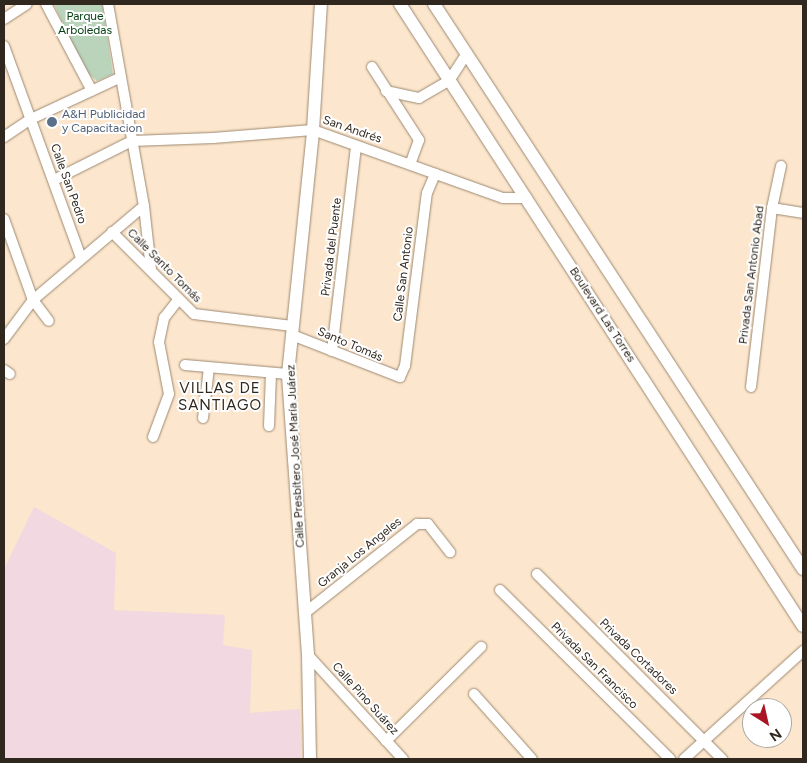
<!DOCTYPE html>
<html>
<head>
<meta charset="utf-8">
<style>
	body { margin:0 }
	#map { position:relative; width:807px; height:763px; overflow:hidden; background:#fce6cd; font-family:Figtree,sans-serif }
	div>[style] { position:absolute }
	[style*='--x'] { left:calc(var(--x)*1px); top:calc(var(--y)*1px); width:calc(var(--w)*1px); rotate:calc(var(--a)*1deg) }
	.industrial>* { inset:0; background:#f2d8e0 }
	.green>* { inset:0; background:#b9d4bb }
	.roads { filter:drop-shadow(0 0 1px #9d8972) drop-shadow(0 0 1px #9d8972) }
	.minor>* { height:10px; margin:-5px; padding:0 5px; transform-origin:5px; border-radius:5px; background:#fff }
	.tertiary>* { height:12px; margin:-6px; padding:0 6px; transform-origin:6px; border-radius:6px; background:#fff }
	.dots>* { width:14px; height:14px; translate:-50% -50%; box-sizing:border-box; border:2px solid #fff; border-radius:50% }
	span { translate:-50% -50%; white-space:nowrap; text-align:center; line-height:1.15; -webkit-text-stroke:4px #fff; paint-order:stroke }
	.park-label { font-size:12px; color:#064115 }
	.service-label { font-size:12px; color:#4e5e75 }
	.left { translate:0 -50%; text-align:left }
	.street-label { font-size:12px; color:#30281f }
	.quarter-label { font-size:15px; color:#30281f; letter-spacing:1px }
	.frame { position:absolute; inset:0; border:5px solid #30281f; pointer-events:none }
	.north { position:absolute; left:742px; top:698px; width:50px; height:50px; box-sizing:border-box; background:#fff; border:1px solid #aca9a5; border-radius:50%; rotate:145deg; font-size:14px; font-weight:700; line-height:20px; text-align:center; color:#30281f }
	.north::after { content:''; display:block; margin:auto; width:18px; height:22px; background:#aa1523; clip-path:polygon(50% 0,100% 100%,50% 72%,0 100%) }
</style>
</head>
<body>
<div id="map">
	<div class="industrial">
		<i style="clip-path:polygon(34px 507px,116px 553px,114px 610px,225px 615px,223px 645px,252px 650px,250px 713px,300px 709px,301px 759px,4px 759px,4px 569px)"></i>
	</div>
	<div class="green">
		<i style="clip-path:polygon(54px 4px,102px 4px,113px 74px,97px 81px,84px 70px)"></i>
	</div>
	<div class="roads">
		<div class="minor">
			<i style="--x:46;--y:4;--w:98;--a:62.1"></i>
			<i style="--x:108;--y:4;--w:205;--a:79.9"></i>
			<i style="--x:144;--y:206;--w:63;--a:83.7"></i>
			<i style="--x:4;--y:19;--w:27;--a:-33"></i>
			<i style="--x:4;--y:46;--w:225;--a:70"></i>
			<i style="--x:372;--y:67;--w:87;--a:57.2"></i>
			<i style="--x:419;--y:140;--w:23;--a:110"></i>
			<i style="--x:386;--y:91;--w:34;--a:12"></i>
			<i style="--x:419;--y:98;--w:34;--a:-30"></i>
			<i style="--x:449;--y:81;--w:33;--a:-57"></i>
			<i style="--x:4;--y:137;--w:32;--a:-34"></i>
			<i style="--x:31;--y:119;--w:99;--a:-25"></i>
			<i style="--x:54;--y:180;--w:87;--a:-26.6"></i>
			<i style="--x:132;--y:141;--w:81;--a:-2.1"></i>
			<i style="--x:213;--y:138;--w:100;--a:-4.6"></i>
			<i style="--x:313;--y:130;--w:202;--a:19.7"></i>
			<i style="--x:503;--y:198;--w:24;--a:0"></i>
			<i style="--x:772;--y:208;--w:31;--a:9"></i>
			<i style="--x:4;--y:219;--w:86;--a:70.3"></i>
			<i style="--x:33;--y:300;--w:26;--a:53"></i>
			<i style="--x:112;--y:232;--w:116;--a:45"></i>
			<i style="--x:194;--y:314;--w:99;--a:7"></i>
			<i style="--x:292;--y:335;--w:116;--a:21.3"></i>
			<i style="--x:400;--y:377;--w:12;--a:-66"></i>
			<i style="--x:405;--y:366;--w:174;--a:-82.8"></i>
			<i style="--x:427;--y:193;--w:21;--a:-67"></i>
			<i style="--x:4;--y:339;--w:49;--a:-53.4"></i>
			<i style="--x:33;--y:300;--w:145;--a:-40.3"></i>
			<i style="--x:332;--y:351;--w:206;--a:-83.3"></i>
			<i style="--x:185;--y:365;--w:103;--a:5"></i>
			<i style="--x:4;--y:370;--w:7;--a:34"></i>
			<i style="--x:751;--y:387;--w:180;--a:-83.3"></i>
			<i style="--x:772;--y:208;--w:43;--a:-77.9"></i>
			<i style="--x:203;--y:418;--w:50;--a:-83.2"></i>
			<i style="--x:269;--y:426;--w:53;--a:-87.8"></i>
			<i style="--x:153;--y:437;--w:46;--a:-69.6"></i>
			<i style="--x:169;--y:394;--w:53;--a:-100.9"></i>
			<i style="--x:159;--y:342;--w:25;--a:-78"></i>
			<i style="--x:164;--y:318;--w:24;--a:-52"></i>
			<i style="--x:537;--y:574;--w:262;--a:45"></i>
			<i style="--x:500;--y:590;--w:240;--a:44.8"></i>
			<i style="--x:306;--y:612;--w:142;--a:-38.4"></i>
			<i style="--x:417;--y:524;--w:11;--a:0"></i>
			<i style="--x:428;--y:524;--w:36;--a:52"></i>
			<i style="--x:308;--y:655;--w:141;--a:47.6"></i>
			<i style="--x:474;--y:694;--w:87;--a:48.3"></i>
			<i style="--x:386;--y:741;--w:134;--a:-44.7"></i>
			<i style="--x:684;--y:759;--w:161;--a:-42.2"></i>
		</div>
		<div class="tertiary">
			<i style="--x:400;--y:4;--w:741;--a:57.06"></i>
			<i style="--x:434;--y:4;--w:675;--a:56.85"></i>
			<i style="--x:310;--y:759;--w:104;--a:-91.1"></i>
			<i style="--x:308;--y:655;--w:282;--a:-94.1"></i>
			<i style="--x:288;--y:374;--w:245;--a:-84.1"></i>
			<i style="--x:313;--y:130;--w:126;--a:-86.4"></i>
		</div>
	</div>
	<div class="dots">
		<i style="left:52px;top:122px;background:#5c6f8a"></i>
	</div>
	<div class="park-label">
		<span style="left:85px;top:24px">Parque<br>Arboledas</span>
	</div>
	<div class="service-label">
		<span class="left" style="left:62px;top:122px">A&amp;H Publicidad<br>y Capacitacion</span>
	</div>
	<div class="street-label">
		<span style="left:352px;top:130px;rotate:19deg">San Andrés</span>
		<span style="left:68px;top:184px;rotate:70deg">Calle San Pedro</span>
		<span style="left:332px;top:247px;rotate:-83deg">Privada del Puente</span>
		<span style="left:164px;top:266px;rotate:45deg">Calle Santo Tomás</span>
		<span style="left:404px;top:274px;rotate:-83deg">Calle San Antonio</span>
		<span style="left:752px;top:275px;rotate:-83deg">Privada San Antonio Abad</span>
		<span style="left:602px;top:315px;rotate:57deg">Boulevard Las Torres</span>
		<span style="left:350px;top:345px;rotate:23deg">Santo Tomás</span>
		<span style="left:296px;top:456px;rotate:-93deg">Calle Presbítero José María Juárez</span>
		<span style="left:360px;top:553px;rotate:-39deg">Granja Los Angeles</span>
		<span style="left:638px;top:657px;rotate:44deg">Privada Cortadores</span>
		<span style="left:594px;top:666px;rotate:45deg">Privada San Francisco</span>
		<span style="left:365px;top:699px;rotate:48deg">Calle Pino Suárez</span>
	</div>
	<div class="quarter-label">
		<span style="left:220px;top:397px">VILLAS DE<br>SANTIAGO</span>
	</div>
	<div class="frame"></div>
	<div class="north">N</div>
</div>
</body>
</html>
